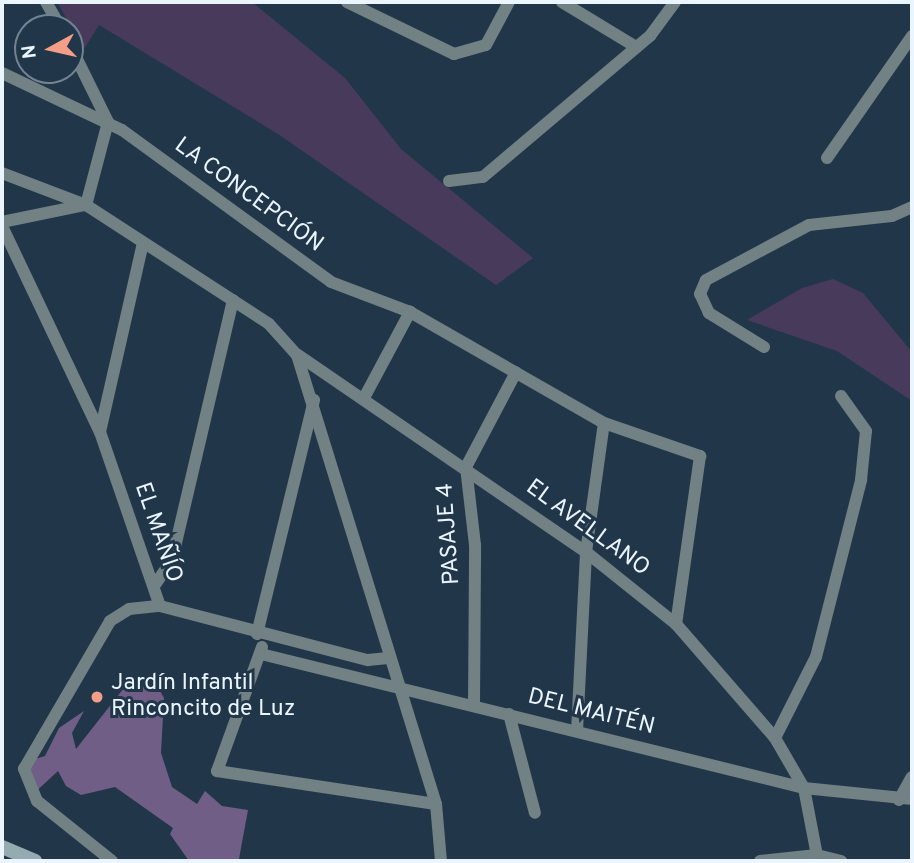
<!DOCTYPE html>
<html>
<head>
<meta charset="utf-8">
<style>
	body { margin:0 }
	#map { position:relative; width:914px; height:863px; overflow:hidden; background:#213749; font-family:Overpass,sans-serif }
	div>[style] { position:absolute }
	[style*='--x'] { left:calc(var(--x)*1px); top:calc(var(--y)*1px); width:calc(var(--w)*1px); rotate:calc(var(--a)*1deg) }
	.green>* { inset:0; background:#483a5b }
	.forest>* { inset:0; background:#705e86 }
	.street>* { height:12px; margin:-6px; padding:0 6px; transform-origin:6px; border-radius:6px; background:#718184 }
	.secondary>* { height:14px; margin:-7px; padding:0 7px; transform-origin:7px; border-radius:7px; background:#93abb1 }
	.dots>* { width:19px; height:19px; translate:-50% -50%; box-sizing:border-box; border:4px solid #213749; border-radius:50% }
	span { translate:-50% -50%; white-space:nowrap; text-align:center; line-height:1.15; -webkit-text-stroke:6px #213749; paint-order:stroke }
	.street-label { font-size:23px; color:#ebf5ff }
	.poi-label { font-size:23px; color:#ebf5ff }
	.left { translate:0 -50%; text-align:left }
	.frame { position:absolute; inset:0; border:4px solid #ebf5ff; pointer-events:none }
	.north { position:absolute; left:14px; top:14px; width:70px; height:70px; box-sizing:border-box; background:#213749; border:2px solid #728392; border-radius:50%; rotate:262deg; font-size:19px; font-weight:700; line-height:28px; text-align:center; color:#ebf5ff }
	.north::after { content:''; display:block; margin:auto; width:24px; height:32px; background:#f49e88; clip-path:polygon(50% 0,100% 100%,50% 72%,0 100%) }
</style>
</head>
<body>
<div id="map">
	<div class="green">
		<i style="clip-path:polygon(57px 2px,252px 2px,345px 78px,401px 149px,533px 258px,496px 285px,278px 134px,99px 25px,84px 49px)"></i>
		<i style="clip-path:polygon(833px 279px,863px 293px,912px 352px,912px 401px,837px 351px,747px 320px,802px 288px)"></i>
	</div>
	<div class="forest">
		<i style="clip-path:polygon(154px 680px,164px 698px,161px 753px,172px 787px,197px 804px,205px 791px,222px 806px,248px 810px,239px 859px,246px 861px,189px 861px,170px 834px,173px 828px,115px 787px,81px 795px,66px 786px,58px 771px,30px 797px,23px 775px,32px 760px,45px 756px,59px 728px,84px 711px,72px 733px,76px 749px,124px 688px)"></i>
	</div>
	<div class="street">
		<i style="--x:46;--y:2;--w:30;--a:60"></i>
		<i style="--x:347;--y:2;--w:119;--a:25.9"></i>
		<i style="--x:454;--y:54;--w:33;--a:-16"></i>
		<i style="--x:486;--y:45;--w:49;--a:-61.9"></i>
		<i style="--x:562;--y:2;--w:87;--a:31.3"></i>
		<i style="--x:70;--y:45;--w:86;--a:63.7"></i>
		<i style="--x:108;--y:122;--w:86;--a:104.8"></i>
		<i style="--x:2;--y:73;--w:133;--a:25.4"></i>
		<i style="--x:122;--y:130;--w:258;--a:36"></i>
		<i style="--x:331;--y:282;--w:85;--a:20.8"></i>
		<i style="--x:410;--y:312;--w:224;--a:29.8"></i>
		<i style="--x:604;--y:423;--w:102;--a:19"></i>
		<i style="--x:700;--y:456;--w:170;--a:98.1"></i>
		<i style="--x:827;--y:158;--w:149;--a:-55.1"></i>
		<i style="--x:2;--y:173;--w:90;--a:20.9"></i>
		<i style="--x:86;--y:205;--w:218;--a:33"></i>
		<i style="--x:269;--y:324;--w:42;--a:47.9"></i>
		<i style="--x:297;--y:355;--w:470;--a:72.8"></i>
		<i style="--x:436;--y:804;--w:57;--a:85"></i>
		<i style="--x:449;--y:181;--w:34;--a:-7"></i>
		<i style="--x:483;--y:177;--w:219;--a:-40.2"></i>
		<i style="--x:650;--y:36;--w:42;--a:-53.7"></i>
		<i style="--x:2;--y:222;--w:85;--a:-11.6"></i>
		<i style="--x:2;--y:226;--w:228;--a:64.6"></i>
		<i style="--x:100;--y:432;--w:184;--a:71"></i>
		<i style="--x:764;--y:347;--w:65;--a:-148.3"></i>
		<i style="--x:709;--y:313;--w:21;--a:-115"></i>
		<i style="--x:700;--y:294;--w:15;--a:-67"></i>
		<i style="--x:706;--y:280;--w:117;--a:-28.1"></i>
		<i style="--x:809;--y:225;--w:83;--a:-6.2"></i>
		<i style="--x:892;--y:216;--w:22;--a:-24"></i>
		<i style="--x:298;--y:355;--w:349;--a:34.4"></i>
		<i style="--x:586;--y:552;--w:115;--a:38.7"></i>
		<i style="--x:676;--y:624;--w:151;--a:49"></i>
		<i style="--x:775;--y:738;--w:58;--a:59.9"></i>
		<i style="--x:804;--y:788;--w:74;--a:79.1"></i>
		<i style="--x:364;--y:398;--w:98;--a:-61.9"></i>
		<i style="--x:100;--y:432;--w:194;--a:-77.2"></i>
		<i style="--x:154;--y:586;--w:32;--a:-55"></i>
		<i style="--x:172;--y:560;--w:267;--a:-76.8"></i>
		<i style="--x:257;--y:634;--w:241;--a:-76.3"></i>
		<i style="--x:262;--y:647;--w:132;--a:109.9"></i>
		<i style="--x:217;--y:771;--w:221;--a:8.6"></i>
		<i style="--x:261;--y:654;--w:559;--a:13.86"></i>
		<i style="--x:804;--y:788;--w:109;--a:5.8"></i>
		<i style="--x:474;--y:704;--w:159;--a:-89.6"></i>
		<i style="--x:475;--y:545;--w:79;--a:-96.6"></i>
		<i style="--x:466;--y:467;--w:107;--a:-62.2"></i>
		<i style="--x:509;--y:714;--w:102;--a:75.3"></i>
		<i style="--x:577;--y:731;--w:179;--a:-87.1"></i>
		<i style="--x:586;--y:552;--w:130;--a:-82.1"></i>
		<i style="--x:775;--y:738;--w:91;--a:-63.2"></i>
		<i style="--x:816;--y:657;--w:183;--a:-75.7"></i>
		<i style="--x:861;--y:480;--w:49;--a:-84.2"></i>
		<i style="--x:866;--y:431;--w:43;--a:-125.5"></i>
		<i style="--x:899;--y:800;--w:26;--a:-61"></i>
		<i style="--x:112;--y:861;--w:96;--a:-141.3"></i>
		<i style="--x:37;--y:801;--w:35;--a:-112"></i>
		<i style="--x:24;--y:769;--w:171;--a:-59.8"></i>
		<i style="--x:110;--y:621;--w:22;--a:-32"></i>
		<i style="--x:129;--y:609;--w:31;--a:-6"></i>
		<i style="--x:160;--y:606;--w:215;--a:14.6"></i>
		<i style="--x:368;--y:660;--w:20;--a:-6"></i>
		<i style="--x:760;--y:861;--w:57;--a:-6"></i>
		<i style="--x:817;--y:855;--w:25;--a:14"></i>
	</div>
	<div class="secondary">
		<i style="--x:2;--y:847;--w:36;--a:23"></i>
	</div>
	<div class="dots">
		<i style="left:97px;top:697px;background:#f49e88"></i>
	</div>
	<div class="street-label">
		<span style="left:248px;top:196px;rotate:36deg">LA CONCEPCIÓN</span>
		<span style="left:587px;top:529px;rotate:36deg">EL AVELLANO</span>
		<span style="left:157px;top:533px;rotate:71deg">EL MAÑÍO</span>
		<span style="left:450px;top:534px;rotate:-94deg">PASAJE 4</span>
		<span style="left:591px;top:713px;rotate:14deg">DEL MAITÉN</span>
	</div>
	<div class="poi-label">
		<span class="left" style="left:111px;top:697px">Jardín Infantil<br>Rinconcito de Luz</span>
	</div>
	<div class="frame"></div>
	<div class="north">N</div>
</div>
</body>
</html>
